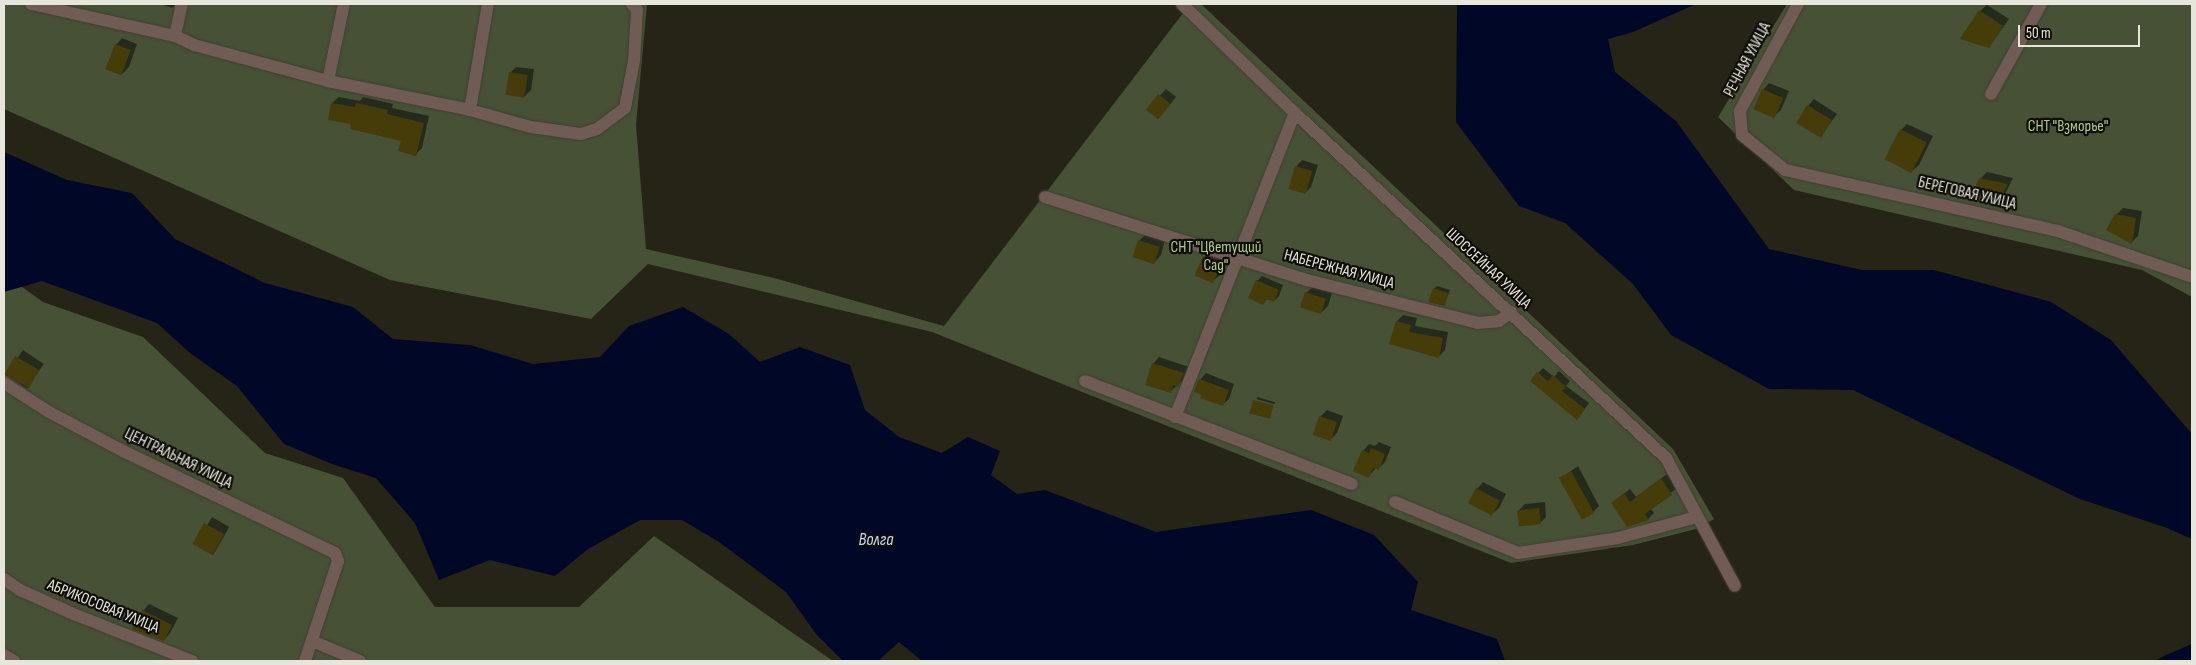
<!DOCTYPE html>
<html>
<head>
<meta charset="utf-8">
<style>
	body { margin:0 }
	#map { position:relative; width:2196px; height:665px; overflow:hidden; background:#262417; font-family:"Sofia Sans Condensed",sans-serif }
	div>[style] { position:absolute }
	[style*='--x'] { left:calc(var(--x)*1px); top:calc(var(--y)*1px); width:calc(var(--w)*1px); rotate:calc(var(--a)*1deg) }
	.green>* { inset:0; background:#465136 }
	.water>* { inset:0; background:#010726 }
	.shadow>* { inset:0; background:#0007; transform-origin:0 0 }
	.building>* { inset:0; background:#453c09; transform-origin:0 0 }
	.roads { filter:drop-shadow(0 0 1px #413f33) drop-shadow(0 0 1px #413f33) }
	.minor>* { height:12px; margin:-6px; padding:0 6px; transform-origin:6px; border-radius:6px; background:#715b55 }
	span { translate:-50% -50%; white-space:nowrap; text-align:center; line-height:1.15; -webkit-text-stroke:4.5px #0e0d07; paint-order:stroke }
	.street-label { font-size:16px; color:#e7e6dd }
	.park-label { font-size:16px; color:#b1cc86 }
	.water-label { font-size:18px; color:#c1d6fc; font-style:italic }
	.frame { position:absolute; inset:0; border:5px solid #e7e6dd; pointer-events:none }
	.scale { position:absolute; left:2018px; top:25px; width:122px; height:22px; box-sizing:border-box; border:2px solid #e7e6dd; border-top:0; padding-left:6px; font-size:15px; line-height:18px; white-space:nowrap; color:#e7e6dd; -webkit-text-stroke:4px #0e0d07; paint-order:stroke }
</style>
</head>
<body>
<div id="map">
	<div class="green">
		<i style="clip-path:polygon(4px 4px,647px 4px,636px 125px,646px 249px,774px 278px,944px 326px,1190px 4px,1201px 4px,1673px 449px,1714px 519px,1696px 529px,1633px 545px,1511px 563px,932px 332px,648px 264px,591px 319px,390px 280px,4px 109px)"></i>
		<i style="clip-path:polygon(1787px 4px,2192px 4px,2192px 297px,2142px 270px,1794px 190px,1718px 117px)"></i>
		<i style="clip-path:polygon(4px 274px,43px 302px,143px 337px,265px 453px,343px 478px,435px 607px,579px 607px,654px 536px,833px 661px,4px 661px)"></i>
	</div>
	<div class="water">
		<i style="clip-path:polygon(1457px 4px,1696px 4px,1633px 32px,1608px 39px,1615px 72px,1676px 121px,1769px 249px,1862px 270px,1934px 270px,2051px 302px,2111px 340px,2192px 434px,2192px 539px,2167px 528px,2080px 499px,1853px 390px,1769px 389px,1671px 335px,1633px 284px,1565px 223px,1519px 206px,1456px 122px)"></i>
		<i style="clip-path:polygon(4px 152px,67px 180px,132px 193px,175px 239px,265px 283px,353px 307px,393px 339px,470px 345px,533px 364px,600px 357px,629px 326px,683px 307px,729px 334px,760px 362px,800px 347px,850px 365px,865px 410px,899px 437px,942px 453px,968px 437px,1000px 451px,991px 475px,1017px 494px,1045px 490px,1156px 532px,1311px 510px,1374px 535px,1418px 582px,1411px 610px,1497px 639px,1505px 661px,922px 661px,899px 642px,878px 661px,843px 661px,816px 634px,786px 592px,719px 542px,682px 520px,640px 520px,588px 549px,555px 576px,490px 560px,439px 580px,415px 523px,376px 478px,332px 464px,284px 444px,237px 386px,190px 353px,157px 323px,42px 281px,4px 292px)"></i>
		<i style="clip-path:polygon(2192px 644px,2192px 661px,2155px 661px,2166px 655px)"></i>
	</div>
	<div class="shadow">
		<i style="clip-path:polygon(160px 4px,177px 4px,172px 8px)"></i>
		<i style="clip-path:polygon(1987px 5px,2009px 19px,1989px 47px,1980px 11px)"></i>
		<i style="clip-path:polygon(122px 38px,137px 44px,129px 67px,122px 74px,116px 45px)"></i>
		<i style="clip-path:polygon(516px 67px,534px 69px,531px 90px,524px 97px,510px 73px)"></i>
		<i style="clip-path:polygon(1769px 83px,1789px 91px,1781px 110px,1774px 116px,1763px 90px)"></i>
		<i style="clip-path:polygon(1166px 89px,1176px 97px,1164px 112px,1147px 110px)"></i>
		<i style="clip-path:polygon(339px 97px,360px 101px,363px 97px,393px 104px,392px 108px,429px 116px,422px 148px,416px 154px,402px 140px,352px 123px,332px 103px)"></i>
		<i style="clip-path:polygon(1814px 99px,1837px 114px,1820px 137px,1808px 106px)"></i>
		<i style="clip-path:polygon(1907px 124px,1933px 136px,1919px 165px,1912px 171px,1901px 130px)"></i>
		<i style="clip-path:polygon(1302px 160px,1318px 165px,1311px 187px,1305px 193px,1296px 167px)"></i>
		<i style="clip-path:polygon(1987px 172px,2013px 178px,2004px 196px,1998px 203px,1980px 179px)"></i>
		<i style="clip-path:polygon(2123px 208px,2142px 211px,2138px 236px,2132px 242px,2116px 215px)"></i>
		<i style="clip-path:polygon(1146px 234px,1165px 240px,1161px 255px,1155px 262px,1139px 241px)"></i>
		<i style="clip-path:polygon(1210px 251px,1227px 258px,1220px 275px,1213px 281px,1204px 257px)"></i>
		<i style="clip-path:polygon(1262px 276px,1283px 285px,1279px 296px,1274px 301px,1268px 298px,1263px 303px,1257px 281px)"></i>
		<i style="clip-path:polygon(1437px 286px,1450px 290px,1444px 305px,1434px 289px)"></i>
		<i style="clip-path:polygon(1313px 287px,1332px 293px,1328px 306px,1322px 312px,1306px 293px)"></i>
		<i style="clip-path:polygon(1403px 315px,1417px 318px,1415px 326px,1448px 332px,1445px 350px,1439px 356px,1391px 343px,1397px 321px)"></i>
		<i style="left:23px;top:350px;width:25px;height:30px;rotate:34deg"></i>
		<i style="clip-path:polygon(1159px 357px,1189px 367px,1184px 379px,1170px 392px,1153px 364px)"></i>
		<i style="clip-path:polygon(1543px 368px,1554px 377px,1559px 371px,1570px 381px,1566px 386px,1589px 403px,1577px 419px,1538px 373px)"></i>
		<i style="clip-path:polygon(1206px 373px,1234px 384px,1229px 399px,1222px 405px,1200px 380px)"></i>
		<i style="left:1257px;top:397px;width:19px;height:2px;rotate:16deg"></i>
		<i style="clip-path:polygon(1327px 410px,1343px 416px,1337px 433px,1331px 439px,1320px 417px)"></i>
		<i style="clip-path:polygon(1379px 442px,1391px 447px,1385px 462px,1378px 469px,1376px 468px,1368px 477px,1363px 451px,1369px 444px,1375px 446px)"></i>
		<i style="clip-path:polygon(1578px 466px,1599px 506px,1593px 512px,1560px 479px)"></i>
		<i style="clip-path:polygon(1667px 474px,1677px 488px,1650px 508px,1654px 513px,1648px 519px,1628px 526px,1612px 503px,1630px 489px,1636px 497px)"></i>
		<i style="clip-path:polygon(1483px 482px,1506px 494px,1499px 508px,1492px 514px,1477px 489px)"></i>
		<i style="clip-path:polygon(1545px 502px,1546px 517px,1540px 523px,1519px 510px,1525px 504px)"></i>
		<i style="left:212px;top:517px;width:20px;height:32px;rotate:30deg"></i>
		<i style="clip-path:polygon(149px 604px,178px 618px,170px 633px,164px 640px,143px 611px)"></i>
	</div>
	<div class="building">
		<i style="clip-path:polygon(1979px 10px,2003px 26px,1989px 48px,1960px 39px)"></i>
		<i style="left:115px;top:44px;width:17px;height:27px;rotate:21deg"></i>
		<i style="left:509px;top:72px;width:19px;height:23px;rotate:9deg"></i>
		<i style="left:1762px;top:89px;width:23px;height:22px;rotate:23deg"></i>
		<i style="left:1158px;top:94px;width:16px;height:20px;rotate:38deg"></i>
		<i style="clip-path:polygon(331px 103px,355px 107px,356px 103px,388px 110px,387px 114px,424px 123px,416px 156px,398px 151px,401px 141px,350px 129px,351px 124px,328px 120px)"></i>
		<i style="left:1807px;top:105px;width:29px;height:21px;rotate:31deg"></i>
		<i style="left:1900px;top:129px;width:30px;height:34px;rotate:27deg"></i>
		<i style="left:1295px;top:166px;width:18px;height:24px;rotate:16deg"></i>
		<i style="clip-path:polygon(1979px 178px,2008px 184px,1998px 204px,1973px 191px)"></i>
		<i style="clip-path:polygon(2115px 214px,2136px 218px,2132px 244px,2106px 230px)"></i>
		<i style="left:1138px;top:240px;width:23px;height:18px;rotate:18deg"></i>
		<i style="left:1203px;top:256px;width:20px;height:21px;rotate:24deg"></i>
		<i style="clip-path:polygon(1256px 280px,1279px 290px,1274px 302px,1266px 299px,1263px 305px,1248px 298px)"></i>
		<i style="clip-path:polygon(1433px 288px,1448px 293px,1445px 306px,1428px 302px)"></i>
		<i style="left:1305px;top:292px;width:22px;height:16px;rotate:18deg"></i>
		<i style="clip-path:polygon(1396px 321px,1411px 325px,1409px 332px,1443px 338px,1439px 358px,1389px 344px)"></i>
		<i style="left:15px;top:356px;width:28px;height:21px;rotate:30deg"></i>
		<i style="clip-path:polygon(1152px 363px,1184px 373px,1178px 387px,1173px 385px,1171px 393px,1145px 385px)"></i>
		<i style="clip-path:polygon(1537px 372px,1548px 381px,1553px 375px,1566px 387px,1562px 391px,1585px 409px,1577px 420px,1530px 381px)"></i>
		<i style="clip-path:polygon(1199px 379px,1229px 390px,1223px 406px,1200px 398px,1202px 395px,1194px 392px)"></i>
		<i style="left:1253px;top:400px;width:21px;height:14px;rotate:14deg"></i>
		<i style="left:1319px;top:416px;width:19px;height:20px;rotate:18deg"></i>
		<i style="clip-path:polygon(1371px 448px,1385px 454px,1379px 470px,1373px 468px,1369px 478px,1353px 471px,1362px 450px,1369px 453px)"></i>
		<i style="left:1571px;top:471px;width:48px;height:14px;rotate:61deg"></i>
		<i style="clip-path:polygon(1661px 478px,1672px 495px,1645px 514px,1649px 520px,1627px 527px,1611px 503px,1624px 493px,1630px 502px)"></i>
		<i style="left:1476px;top:488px;width:27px;height:17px;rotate:28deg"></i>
		<i style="left:1539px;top:508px;width:16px;height:22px;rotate:83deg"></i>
		<i style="left:204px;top:523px;width:23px;height:24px;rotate:29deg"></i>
		<i style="clip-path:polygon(142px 610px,172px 625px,164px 641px,132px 629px)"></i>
	</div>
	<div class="roads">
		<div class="minor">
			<i style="--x:31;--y:4;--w:148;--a:12.5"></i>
			<i style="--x:175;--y:36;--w:21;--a:25"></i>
			<i style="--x:194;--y:45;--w:139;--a:15"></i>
			<i style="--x:328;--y:81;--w:145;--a:11.5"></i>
			<i style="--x:470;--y:110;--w:63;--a:15.6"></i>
			<i style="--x:531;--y:127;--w:50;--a:8"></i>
			<i style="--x:581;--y:134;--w:17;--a:-17"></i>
			<i style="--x:597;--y:129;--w:35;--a:-37"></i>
			<i style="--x:625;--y:108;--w:48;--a:-79.2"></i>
			<i style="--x:634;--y:61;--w:51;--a:-86.6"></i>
			<i style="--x:637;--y:10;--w:8;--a:-130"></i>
			<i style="--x:1182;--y:4;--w:157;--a:44"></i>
			<i style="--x:1295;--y:113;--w:507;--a:42.92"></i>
			<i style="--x:1666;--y:458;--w:145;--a:61.7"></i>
			<i style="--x:1798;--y:4;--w:122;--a:118.5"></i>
			<i style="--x:1740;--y:111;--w:24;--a:85"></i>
			<i style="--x:1742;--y:135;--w:55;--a:39.1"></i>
			<i style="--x:1785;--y:170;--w:280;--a:12.6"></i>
			<i style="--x:2058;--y:231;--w:142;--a:18.9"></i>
			<i style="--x:175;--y:36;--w:33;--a:-78"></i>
			<i style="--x:328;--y:81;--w:79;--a:-78.3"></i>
			<i style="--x:1991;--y:94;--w:103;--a:-60.9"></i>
			<i style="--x:470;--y:110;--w:108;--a:-80.4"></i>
			<i style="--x:1045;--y:197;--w:275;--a:17.6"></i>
			<i style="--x:1307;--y:280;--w:176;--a:14.1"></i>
			<i style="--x:1478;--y:323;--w:21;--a:-5"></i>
			<i style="--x:1499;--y:321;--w:15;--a:-37"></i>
			<i style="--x:1085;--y:381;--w:286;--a:21.1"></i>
			<i style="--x:4;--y:383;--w:54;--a:32.8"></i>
			<i style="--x:49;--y:412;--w:84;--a:27.8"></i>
			<i style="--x:123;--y:451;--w:235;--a:25.7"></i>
			<i style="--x:335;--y:553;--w:9;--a:69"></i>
			<i style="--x:338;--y:561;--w:105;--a:108.3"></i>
			<i style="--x:1175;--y:417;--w:327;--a:-68.5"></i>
			<i style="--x:1395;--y:502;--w:133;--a:22.5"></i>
			<i style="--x:1518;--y:553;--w:101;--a:-8.5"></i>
			<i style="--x:1618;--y:538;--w:82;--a:-14.9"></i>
			<i style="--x:4;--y:579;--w:19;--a:35"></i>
			<i style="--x:20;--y:590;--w:61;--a:24.1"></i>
			<i style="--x:76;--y:615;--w:125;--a:21.6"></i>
			<i style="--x:312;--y:641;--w:52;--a:22.6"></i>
			<i style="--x:4;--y:655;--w:12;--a:31"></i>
		</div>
	</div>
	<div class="street-label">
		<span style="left:1748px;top:60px;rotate:-62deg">РЕЧНАЯ УЛИЦА</span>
		<span style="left:1967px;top:194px;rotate:13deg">БЕРЕГОВАЯ УЛИЦА</span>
		<span style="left:1488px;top:269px;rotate:43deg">ШОССЕЙНАЯ УЛИЦА</span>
		<span style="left:1339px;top:270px;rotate:15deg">НАБЕРЕЖНАЯ УЛИЦА</span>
		<span style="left:178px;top:459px;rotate:26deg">ЦЕНТРАЛЬНАЯ УЛИЦА</span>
		<span style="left:103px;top:607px;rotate:22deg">АБРИКОСОВАЯ УЛИЦА</span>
	</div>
	<div class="park-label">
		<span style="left:2068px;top:127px">СНТ "Взморье"</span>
		<span style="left:1216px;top:257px">СНТ "Цветущий<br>Сад"</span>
	</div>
	<div class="water-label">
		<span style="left:876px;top:540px">Волга</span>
	</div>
	<div class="frame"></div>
	<div class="scale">50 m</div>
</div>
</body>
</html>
